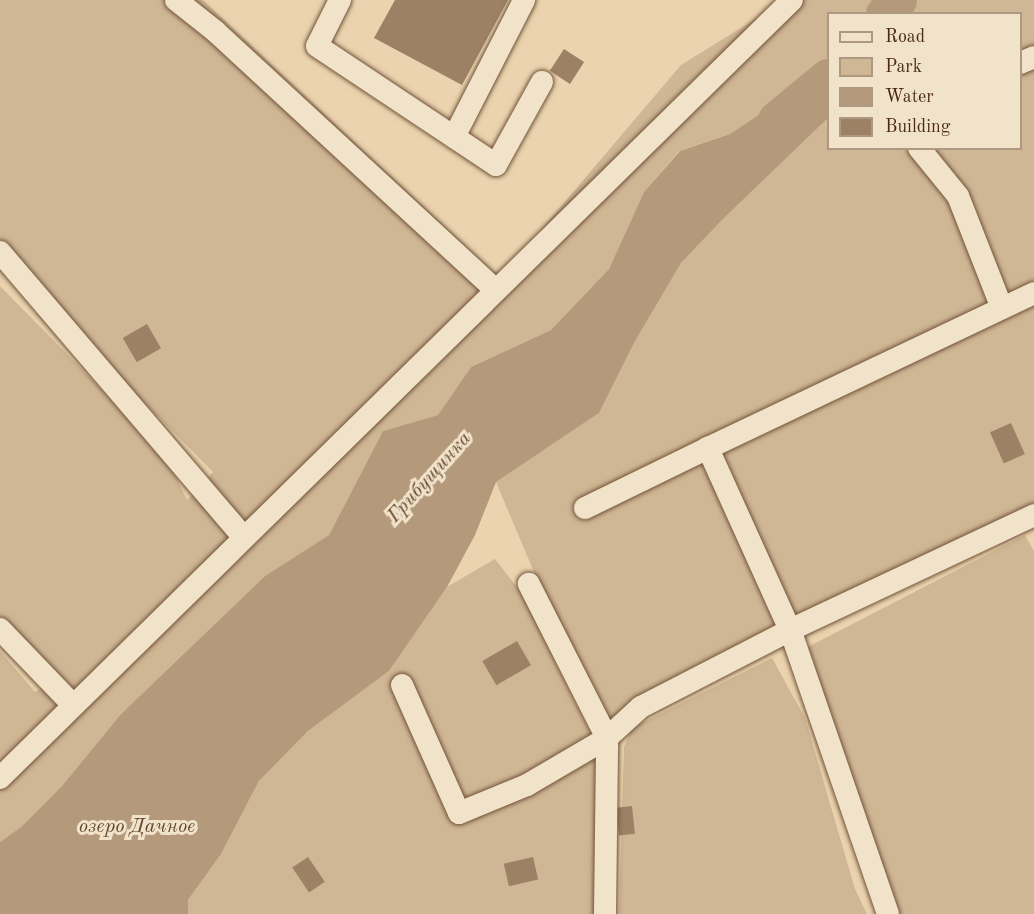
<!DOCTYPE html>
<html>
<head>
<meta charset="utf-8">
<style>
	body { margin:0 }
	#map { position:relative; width:1034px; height:914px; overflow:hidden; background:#ead3ae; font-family:"Old Standard TT",serif }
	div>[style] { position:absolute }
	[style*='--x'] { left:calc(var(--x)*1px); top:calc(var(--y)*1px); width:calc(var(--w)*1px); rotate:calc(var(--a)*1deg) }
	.green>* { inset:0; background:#cfb694 }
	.water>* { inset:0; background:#b4997a }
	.river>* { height:39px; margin:-19.5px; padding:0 19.5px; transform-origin:19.5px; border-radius:19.5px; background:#b4997a }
	.building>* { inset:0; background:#9d8164; transform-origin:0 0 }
	.roads { filter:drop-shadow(0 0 2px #72543a) drop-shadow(0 0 2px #72543a) }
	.minor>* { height:22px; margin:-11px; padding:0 11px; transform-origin:11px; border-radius:11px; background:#f1e2ca }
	span { translate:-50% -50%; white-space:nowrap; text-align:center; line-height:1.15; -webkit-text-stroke:6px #f1e2ca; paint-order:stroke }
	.water-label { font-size:20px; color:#64452e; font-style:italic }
	.legend { position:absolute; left:827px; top:12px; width:195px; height:138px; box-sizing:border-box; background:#f1e2ca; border:2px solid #ae9881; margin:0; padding:8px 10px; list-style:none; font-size:18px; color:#4a2914 }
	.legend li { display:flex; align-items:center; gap:12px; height:30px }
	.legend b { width:30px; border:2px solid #ae9881 }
</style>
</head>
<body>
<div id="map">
	<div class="green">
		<i style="clip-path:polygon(0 0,203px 0,500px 278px,681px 65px,786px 0,1034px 0,1034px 507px,609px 727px,564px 643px,496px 482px,599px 413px,634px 343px,681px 263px,723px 219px,828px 118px,828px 148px,1020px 148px,1020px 14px,828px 14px,828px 95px,808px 82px,730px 134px,679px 151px,644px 192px,609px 269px,551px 330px,471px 367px,438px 415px,383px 431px,329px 535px,265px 576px,121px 714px,62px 786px,21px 827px,0 842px,0 651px,35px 692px,54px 680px,0 624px,0 286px,165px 454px,187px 500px,213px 472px,0 257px)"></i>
		<i style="clip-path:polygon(1025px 535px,1034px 551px,1034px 914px,890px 914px,806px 648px)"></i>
		<i style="clip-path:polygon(495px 559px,520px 591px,603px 758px,603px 914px,188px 914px,188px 900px,221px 854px,259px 781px,308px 731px,389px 671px,447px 587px)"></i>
		<i style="clip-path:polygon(772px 658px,805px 718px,855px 889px,867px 914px,619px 914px,624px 747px,632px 728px)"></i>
	</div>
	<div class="water">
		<i style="clip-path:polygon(809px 81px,828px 95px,828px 118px,723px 219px,681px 263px,634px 343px,599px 413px,496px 482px,475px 535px,447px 587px,389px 671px,308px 731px,259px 781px,221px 854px,188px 900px,188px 914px,0 914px,0 842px,21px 827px,62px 786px,121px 714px,265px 576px,329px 535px,383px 431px,438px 415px,471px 367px,551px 330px,609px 269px,644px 192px,680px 151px,730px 134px)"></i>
	</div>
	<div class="river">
		<i style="--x:885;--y:14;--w:18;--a:-49"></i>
		<i style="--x:777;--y:120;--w:66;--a:-39.5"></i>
	</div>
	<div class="building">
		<i style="clip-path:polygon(395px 0,508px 0,462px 85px,374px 38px)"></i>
		<i style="left:564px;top:49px;width:24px;height:26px;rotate:33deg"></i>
		<i style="left:147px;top:324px;width:28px;height:28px;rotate:60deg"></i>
		<i style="left:1011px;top:423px;width:34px;height:23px;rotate:66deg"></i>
		<i style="left:517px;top:641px;width:28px;height:40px;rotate:60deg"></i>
		<i style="left:632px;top:806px;width:28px;height:16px;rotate:84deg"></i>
		<i style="left:308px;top:857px;width:30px;height:19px;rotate:56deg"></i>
		<i style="left:533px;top:857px;width:23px;height:30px;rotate:77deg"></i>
	</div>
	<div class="roads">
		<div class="minor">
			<i style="--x:176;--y:0;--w:50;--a:38.5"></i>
			<i style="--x:215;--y:31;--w:382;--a:42.7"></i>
			<i style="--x:340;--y:0;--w:51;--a:116.6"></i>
			<i style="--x:317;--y:46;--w:215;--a:33.6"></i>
			<i style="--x:496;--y:165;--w:95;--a:-61"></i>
			<i style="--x:1020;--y:63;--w:15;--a:-23"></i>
			<i style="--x:454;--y:137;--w:154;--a:-62.9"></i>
			<i style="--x:919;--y:148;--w:62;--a:50.9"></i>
			<i style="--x:958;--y:196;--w:120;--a:68.6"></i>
			<i style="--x:0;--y:252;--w:375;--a:49.5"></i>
			<i style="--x:585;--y:508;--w:137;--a:-26"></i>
			<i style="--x:0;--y:629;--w:105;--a:46.2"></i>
			<i style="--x:402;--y:685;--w:140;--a:66"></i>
			<i style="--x:459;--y:813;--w:74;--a:-22.4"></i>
			<i style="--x:527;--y:785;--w:93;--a:-30.4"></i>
			<i style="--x:607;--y:738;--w:173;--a:-116.9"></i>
			<i style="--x:0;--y:778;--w:1110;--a:-44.49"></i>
			<i style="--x:605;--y:914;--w:176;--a:-89.3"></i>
			<i style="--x:607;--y:738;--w:46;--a:-42.4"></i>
			<i style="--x:641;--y:707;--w:168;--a:-27.3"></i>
			<i style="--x:790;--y:630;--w:270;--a:-25.2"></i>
			<i style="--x:888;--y:914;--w:300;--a:-109"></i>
			<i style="--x:790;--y:630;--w:200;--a:-114.3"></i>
			<i style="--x:708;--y:448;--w:361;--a:-25.4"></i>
		</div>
	</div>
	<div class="water-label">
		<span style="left:430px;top:478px;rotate:-48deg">Грибущинка</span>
		<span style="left:137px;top:827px">озеро Дачное</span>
	</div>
	<ul class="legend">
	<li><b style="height:8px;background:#f1e2ca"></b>Road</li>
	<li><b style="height:16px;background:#cfb694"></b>Park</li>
	<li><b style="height:16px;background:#b4997a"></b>Water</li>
	<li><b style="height:16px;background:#9d8164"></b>Building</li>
	</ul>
</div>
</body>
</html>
